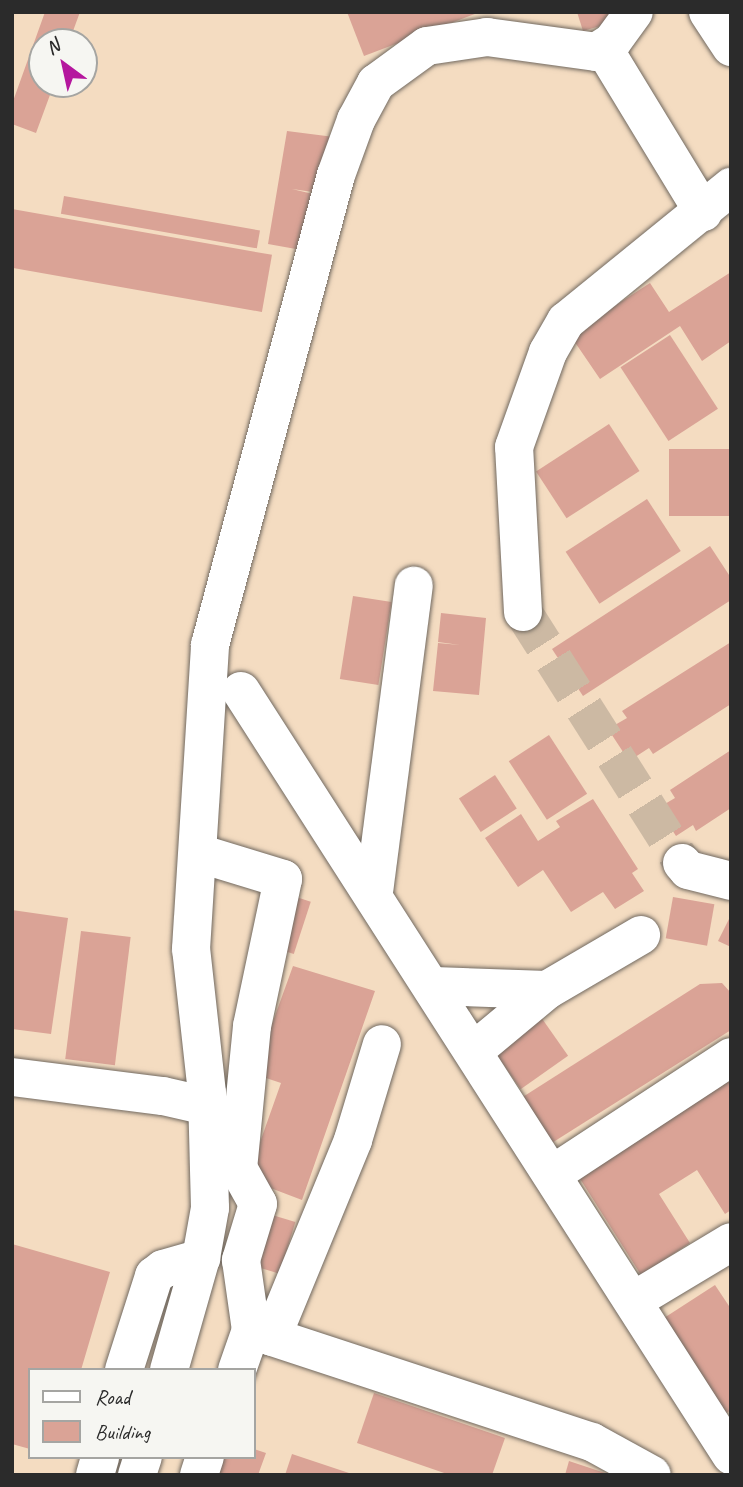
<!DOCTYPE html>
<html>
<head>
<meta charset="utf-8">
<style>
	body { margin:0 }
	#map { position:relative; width:743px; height:1487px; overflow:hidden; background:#f4dcc1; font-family:Caveat,sans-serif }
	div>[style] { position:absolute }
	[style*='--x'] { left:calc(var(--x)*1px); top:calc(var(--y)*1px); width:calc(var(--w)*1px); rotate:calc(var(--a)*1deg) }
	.building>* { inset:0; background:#daa396; transform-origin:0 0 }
	.minor-tunnel>* { height:38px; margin-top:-19px; transform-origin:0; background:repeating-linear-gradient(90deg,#ccb9a3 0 38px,transparent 0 57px) }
	.roads { filter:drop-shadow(0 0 2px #716960) drop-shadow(0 0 2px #716960) }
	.minor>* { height:38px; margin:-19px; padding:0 19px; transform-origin:19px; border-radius:19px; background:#fff }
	span { translate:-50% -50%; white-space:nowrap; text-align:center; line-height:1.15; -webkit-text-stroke:5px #f6f6f2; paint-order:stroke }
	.frame { position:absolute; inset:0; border:14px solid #2b2b2b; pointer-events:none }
	.legend { position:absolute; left:28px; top:1368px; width:228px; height:91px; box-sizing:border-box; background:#f6f6f2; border:2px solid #a5a5a2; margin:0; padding:9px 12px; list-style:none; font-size:21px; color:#2b2b2b }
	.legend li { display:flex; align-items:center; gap:14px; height:35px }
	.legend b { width:35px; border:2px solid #a5a5a2 }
	.north { position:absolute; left:28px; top:28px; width:70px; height:70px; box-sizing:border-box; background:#f6f6f2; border:2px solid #a5a5a2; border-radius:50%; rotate:327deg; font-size:19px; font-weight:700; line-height:28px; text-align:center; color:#2b2b2b }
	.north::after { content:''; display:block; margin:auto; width:24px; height:32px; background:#b5179e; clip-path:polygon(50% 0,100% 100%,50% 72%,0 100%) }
</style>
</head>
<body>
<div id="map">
	<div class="building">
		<i style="clip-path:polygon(45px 12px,80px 12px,69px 42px,42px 42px,42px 84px,54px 84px,36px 133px,12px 124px,12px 104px)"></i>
		<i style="clip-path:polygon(347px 12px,480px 12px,364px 56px)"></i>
		<i style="clip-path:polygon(577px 12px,612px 12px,614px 22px,583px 31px)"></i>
		<i style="clip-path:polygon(287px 131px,334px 137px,327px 194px,292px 189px,317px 195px,307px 251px,268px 244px)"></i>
		<i style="left:64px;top:196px;width:199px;height:18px;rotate:10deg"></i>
		<i style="left:12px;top:209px;width:264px;height:58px;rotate:10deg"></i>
		<i style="clip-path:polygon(731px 272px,731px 341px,702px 361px,680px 326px,600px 379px,570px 335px,650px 283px,669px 312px)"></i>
		<i style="left:670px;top:335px;width:88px;height:59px;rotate:57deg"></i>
		<i style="left:609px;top:424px;width:56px;height:87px;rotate:57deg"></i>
		<i style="left:731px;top:449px;width:67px;height:62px;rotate:90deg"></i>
		<i style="left:647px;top:499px;width:62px;height:97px;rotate:57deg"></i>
		<i style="clip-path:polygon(710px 546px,731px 578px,731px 600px,583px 696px,552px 649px)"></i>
		<i style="left:353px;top:596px;width:39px;height:84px;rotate:9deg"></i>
		<i style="clip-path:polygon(441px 613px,486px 618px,479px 695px,433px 691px,438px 643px,460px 645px,438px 642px)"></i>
		<i style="clip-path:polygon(731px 642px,731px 704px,653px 754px,649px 748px,629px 761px,608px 729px,627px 718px,622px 711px)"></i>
		<i style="left:549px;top:735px;width:70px;height:48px;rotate:57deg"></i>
		<i style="clip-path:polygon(731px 750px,731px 808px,696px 831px,693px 825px,676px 836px,658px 808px,675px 798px,670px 790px)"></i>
		<i style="left:495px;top:775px;width:40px;height:43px;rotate:57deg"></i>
		<i style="clip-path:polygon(593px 799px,638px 869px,632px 873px,644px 891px,615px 909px,603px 892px,571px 912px,543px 870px,518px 887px,485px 838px,521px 814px,538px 841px,560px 827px,556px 821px)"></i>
		<i style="left:287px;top:894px;width:25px;height:55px;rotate:18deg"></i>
		<i style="left:673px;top:897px;width:42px;height:42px;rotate:10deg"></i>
		<i style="clip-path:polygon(12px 910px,68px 918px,51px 1034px,12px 1029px)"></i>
		<i style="clip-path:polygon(731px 915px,731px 947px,718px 941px)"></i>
		<i style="left:81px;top:931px;width:50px;height:129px;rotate:7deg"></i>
		<i style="clip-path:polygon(293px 966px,375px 991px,302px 1200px,247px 1179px,281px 1083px,254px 1074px)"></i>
		<i style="clip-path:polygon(722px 983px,731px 993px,731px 1030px,547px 1146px,518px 1100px,700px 984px)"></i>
		<i style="left:536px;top:1010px;width:56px;height:58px;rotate:55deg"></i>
		<i style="clip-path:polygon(731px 1080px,731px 1210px,725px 1214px,697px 1170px,659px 1194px,690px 1243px,641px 1275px,577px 1174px)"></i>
		<i style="left:259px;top:1211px;width:38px;height:54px;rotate:17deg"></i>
		<i style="clip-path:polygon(12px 1244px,110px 1272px,81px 1370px,30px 1370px,30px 1449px,12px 1444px)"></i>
		<i style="clip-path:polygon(715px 1285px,731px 1309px,731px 1410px,725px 1414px,664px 1318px)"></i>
		<i style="clip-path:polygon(374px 1393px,505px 1438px,492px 1475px,450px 1475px,357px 1443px)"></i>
		<i style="clip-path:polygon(254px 1449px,266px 1453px,258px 1475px,206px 1475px,212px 1457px,254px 1457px)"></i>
		<i style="clip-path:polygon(292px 1454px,352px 1474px,352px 1475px,285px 1475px)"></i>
		<i style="clip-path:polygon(569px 1461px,608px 1474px,608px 1475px,565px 1475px)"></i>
	</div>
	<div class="minor-tunnel">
		<i style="--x:523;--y:612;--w:297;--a:57.6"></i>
	</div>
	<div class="roads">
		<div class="minor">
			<i style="--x:708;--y:12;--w:42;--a:56.7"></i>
			<i style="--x:604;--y:49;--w:191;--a:58.7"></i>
			<i style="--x:523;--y:612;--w:165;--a:-93.1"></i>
			<i style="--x:514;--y:447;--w:101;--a:-70.3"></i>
			<i style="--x:548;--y:352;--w:36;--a:-60"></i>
			<i style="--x:566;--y:321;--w:213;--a:-39.1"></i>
			<i style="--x:241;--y:691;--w:908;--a:57.33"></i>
			<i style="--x:198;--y:853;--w:89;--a:17"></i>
			<i style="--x:283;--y:879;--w:150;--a:101.9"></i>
			<i style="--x:252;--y:1026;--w:143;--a:95.6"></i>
			<i style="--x:238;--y:1168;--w:41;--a:60.9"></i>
			<i style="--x:258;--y:1204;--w:59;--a:106.9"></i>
			<i style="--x:241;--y:1260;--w:71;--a:81.9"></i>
			<i style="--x:682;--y:863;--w:9;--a:49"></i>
			<i style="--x:688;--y:870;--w:44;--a:14.3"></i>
			<i style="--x:374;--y:892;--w:309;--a:-82.6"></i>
			<i style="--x:434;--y:986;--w:113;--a:2"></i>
			<i style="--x:475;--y:1050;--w:94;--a:-39.8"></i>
			<i style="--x:547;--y:990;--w:109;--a:-30.3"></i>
			<i style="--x:12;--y:1077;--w:152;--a:7.2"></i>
			<i style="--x:163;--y:1096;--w:45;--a:12.8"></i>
			<i style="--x:553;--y:1174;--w:213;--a:-33.3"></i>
			<i style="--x:633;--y:1301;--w:114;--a:-31"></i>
			<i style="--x:272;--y:1337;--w:213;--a:-67.6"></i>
			<i style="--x:353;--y:1140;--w:100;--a:-73.2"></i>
			<i style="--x:124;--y:1370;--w:99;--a:-72.3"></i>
			<i style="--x:154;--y:1276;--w:11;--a:-38"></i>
			<i style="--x:163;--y:1269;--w:40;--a:-16"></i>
			<i style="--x:169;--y:1370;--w:116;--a:-74.1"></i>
			<i style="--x:201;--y:1258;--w:51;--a:-79.8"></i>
			<i style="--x:210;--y:1208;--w:115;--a:-91.5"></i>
			<i style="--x:207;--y:1093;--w:145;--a:-96.3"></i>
			<i style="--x:191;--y:949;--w:305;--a:-86.4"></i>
			<i style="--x:210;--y:645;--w:487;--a:-75"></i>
			<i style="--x:336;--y:175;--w:59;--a:-70"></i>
			<i style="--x:356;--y:120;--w:42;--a:-61.6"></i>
			<i style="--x:376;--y:83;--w:63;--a:-36"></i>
			<i style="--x:427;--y:46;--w:61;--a:-8.5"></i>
			<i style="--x:487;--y:37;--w:110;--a:7.8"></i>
			<i style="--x:596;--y:52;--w:19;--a:-32"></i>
			<i style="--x:612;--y:42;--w:37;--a:-54"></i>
			<i style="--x:237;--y:1370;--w:42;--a:-70.7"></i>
			<i style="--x:251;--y:1330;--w:359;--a:18.2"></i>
			<i style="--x:592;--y:1442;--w:68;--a:28.8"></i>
			<i style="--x:95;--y:1475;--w:19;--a:-74"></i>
			<i style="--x:137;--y:1475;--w:19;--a:-72"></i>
			<i style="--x:199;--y:1475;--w:19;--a:-72"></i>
		</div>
	</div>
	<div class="frame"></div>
	<ul class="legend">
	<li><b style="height:9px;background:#fff"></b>Road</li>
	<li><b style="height:19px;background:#daa396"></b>Building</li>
	</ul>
	<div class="north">N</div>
</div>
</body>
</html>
